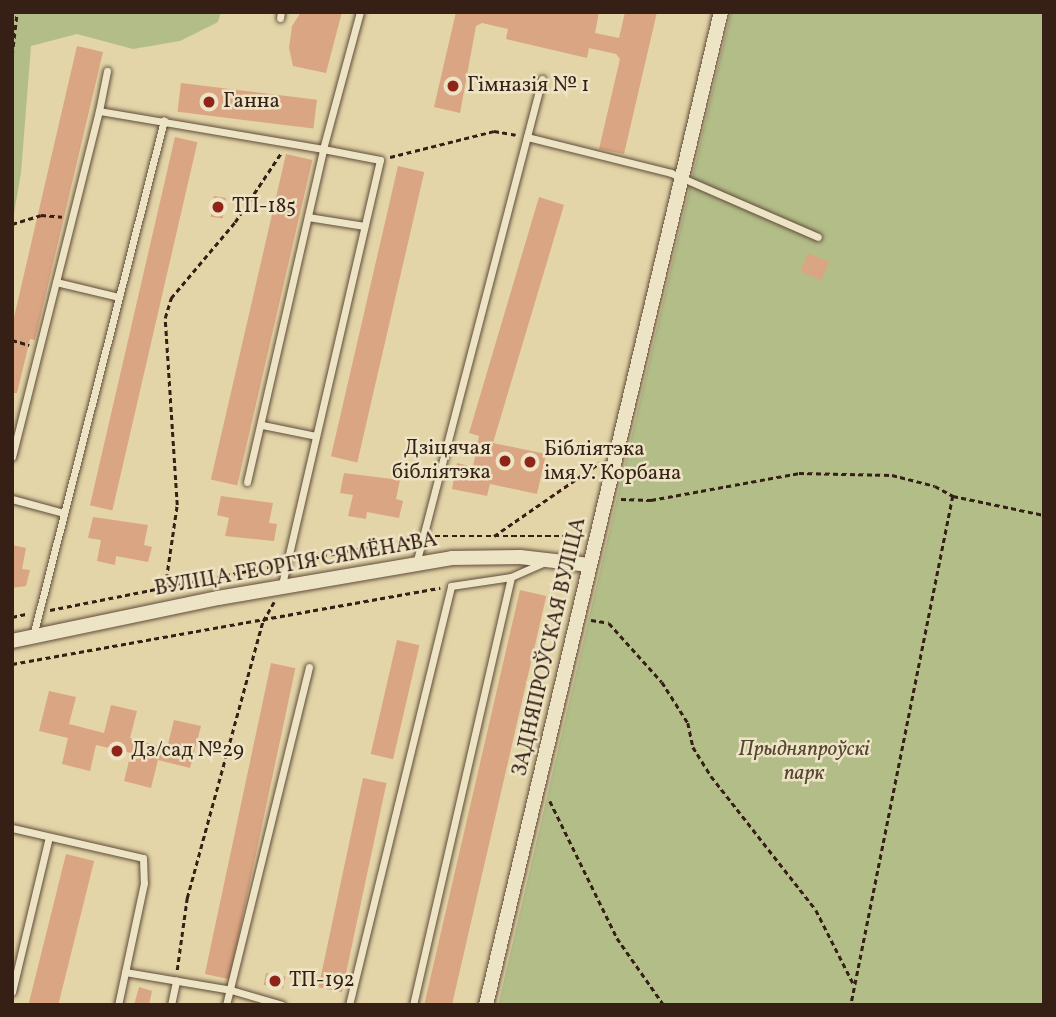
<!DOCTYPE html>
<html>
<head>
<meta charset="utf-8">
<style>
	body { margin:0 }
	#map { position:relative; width:1056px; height:1017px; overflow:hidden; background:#e3d5a8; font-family:Vollkorn,serif }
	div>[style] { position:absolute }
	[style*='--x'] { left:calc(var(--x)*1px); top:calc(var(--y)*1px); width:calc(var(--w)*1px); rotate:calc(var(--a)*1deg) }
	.green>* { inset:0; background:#b3bd88 }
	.building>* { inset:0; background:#daa582; transform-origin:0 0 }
	.path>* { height:2.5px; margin-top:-1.25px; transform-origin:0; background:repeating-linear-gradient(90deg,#361f15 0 5px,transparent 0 8.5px) }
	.roads { filter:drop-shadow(0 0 2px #614c3a) drop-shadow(0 0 2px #614c3a) }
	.lane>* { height:7px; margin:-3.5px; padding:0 3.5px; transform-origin:3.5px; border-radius:3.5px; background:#ede4c6 }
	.street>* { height:14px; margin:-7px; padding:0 7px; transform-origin:7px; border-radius:7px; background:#ede4c6 }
	.dots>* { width:19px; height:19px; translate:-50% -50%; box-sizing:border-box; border:4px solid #ede4c6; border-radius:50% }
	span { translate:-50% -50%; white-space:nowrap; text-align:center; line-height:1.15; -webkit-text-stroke:5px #ede4c6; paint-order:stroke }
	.poi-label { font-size:21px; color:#361f15 }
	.left { translate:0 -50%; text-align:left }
	.right { translate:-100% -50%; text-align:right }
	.street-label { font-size:21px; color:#361f15 }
	.park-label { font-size:21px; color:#554632; font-style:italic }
	.frame { position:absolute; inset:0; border:14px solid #361f15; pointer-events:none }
</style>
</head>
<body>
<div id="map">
	<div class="green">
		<i style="clip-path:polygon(12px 12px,221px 12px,218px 22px,180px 41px,133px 49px,77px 34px,31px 46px,21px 173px,12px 225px)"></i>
		<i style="clip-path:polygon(731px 12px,1044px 12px,1044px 1005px,498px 1005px)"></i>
	</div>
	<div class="building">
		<i style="clip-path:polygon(301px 12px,342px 12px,326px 73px,293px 66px,289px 48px,292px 26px)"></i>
		<i style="clip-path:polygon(456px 12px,599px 12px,595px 33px,619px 38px,625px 12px,657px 12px,624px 154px,599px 149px,620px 59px,616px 54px,589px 48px,587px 58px,506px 39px,508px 29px,482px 23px,476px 26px,460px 113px,434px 107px)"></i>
		<i style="clip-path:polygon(77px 46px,103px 52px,35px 340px,30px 339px,17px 393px,12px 393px,12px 326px)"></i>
		<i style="left:181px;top:83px;width:137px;height:29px;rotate:7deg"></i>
		<i style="left:175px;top:137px;width:23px;height:378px;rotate:13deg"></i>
		<i style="left:286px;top:154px;width:27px;height:334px;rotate:13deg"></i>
		<i style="left:398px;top:166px;width:27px;height:298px;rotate:13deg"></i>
		<i style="left:214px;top:196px;width:12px;height:21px;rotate:9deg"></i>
		<i style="clip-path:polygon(539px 197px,564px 205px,493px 443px,546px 454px,537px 494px,490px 484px,487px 496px,452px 489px,457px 463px,473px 467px,479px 436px,469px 433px)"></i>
		<i style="left:808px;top:253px;width:23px;height:20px;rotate:23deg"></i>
		<i style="clip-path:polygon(344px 473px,400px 480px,396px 499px,403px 501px,399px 518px,367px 512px,366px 519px,348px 516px,353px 495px,340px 493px)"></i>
		<i style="clip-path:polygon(221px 496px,273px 503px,269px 523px,277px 524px,274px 541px,225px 536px,229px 518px,217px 515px)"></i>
		<i style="clip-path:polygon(93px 517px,148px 525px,144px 545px,152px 547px,148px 562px,116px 556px,115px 565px,97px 561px,101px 540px,88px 538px)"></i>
		<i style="clip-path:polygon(12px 545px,26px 548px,22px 569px,30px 570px,26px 586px,12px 588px)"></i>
		<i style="left:520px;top:590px;width:27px;height:427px;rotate:13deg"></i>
		<i style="left:397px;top:640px;width:23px;height:117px;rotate:13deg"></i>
		<i style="left:271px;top:663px;width:25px;height:318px;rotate:12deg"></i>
		<i style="clip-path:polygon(49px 691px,76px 697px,69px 724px,104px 733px,111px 705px,137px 711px,130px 738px,167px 748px,174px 720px,201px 726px,190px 768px,158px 760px,151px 788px,124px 781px,131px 753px,96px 745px,90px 771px,62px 764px,68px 738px,39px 731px)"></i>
		<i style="left:363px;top:778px;width:24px;height:214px;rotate:12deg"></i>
		<i style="left:66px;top:854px;width:29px;height:155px;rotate:14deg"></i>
		<i style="left:266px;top:973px;width:20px;height:12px;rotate:11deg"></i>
		<i style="clip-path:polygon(139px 987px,152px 991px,149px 1005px,134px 1005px)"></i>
	</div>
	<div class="path">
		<i style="--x:12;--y:55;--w:43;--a:-83.4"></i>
		<i style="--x:390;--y:157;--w:107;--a:-14"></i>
		<i style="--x:494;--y:131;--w:22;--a:10"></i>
		<i style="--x:12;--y:224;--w:30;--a:-17"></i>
		<i style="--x:41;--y:215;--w:21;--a:5"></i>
		<i style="--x:12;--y:340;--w:18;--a:16"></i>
		<i style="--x:953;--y:496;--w:93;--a:11.8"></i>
		<i style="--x:621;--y:499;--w:30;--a:2"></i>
		<i style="--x:651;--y:500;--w:150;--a:-10.3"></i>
		<i style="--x:799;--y:473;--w:93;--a:1.2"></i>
		<i style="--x:892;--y:475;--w:44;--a:14.3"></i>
		<i style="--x:935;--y:486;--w:21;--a:29"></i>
		<i style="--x:953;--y:496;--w:519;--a:101.33"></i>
		<i style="--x:435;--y:536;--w:147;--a:0"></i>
		<i style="--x:494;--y:536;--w:130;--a:-34.7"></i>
		<i style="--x:297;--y:561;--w:116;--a:-10.9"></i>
		<i style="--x:165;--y:587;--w:83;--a:-81.7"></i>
		<i style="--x:177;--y:505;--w:187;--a:-93.7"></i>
		<i style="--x:165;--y:318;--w:21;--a:-73"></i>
		<i style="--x:171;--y:298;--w:99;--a:-49.9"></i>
		<i style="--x:235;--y:222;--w:83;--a:-56.3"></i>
		<i style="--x:50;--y:610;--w:231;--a:-11.2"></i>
		<i style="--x:12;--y:617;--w:14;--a:-12"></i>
		<i style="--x:591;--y:620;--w:18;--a:9"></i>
		<i style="--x:609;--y:623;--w:79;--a:48.1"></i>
		<i style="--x:662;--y:682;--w:49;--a:57.6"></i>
		<i style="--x:688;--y:723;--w:25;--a:78"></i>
		<i style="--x:693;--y:747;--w:34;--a:58"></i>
		<i style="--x:711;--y:776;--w:170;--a:51.9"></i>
		<i style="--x:816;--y:910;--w:84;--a:63.1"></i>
		<i style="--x:12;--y:664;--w:435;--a:-10.1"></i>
		<i style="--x:550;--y:801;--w:153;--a:63.9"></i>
		<i style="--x:617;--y:938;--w:82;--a:55"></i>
		<i style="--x:177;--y:970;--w:73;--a:-82.1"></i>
		<i style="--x:187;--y:898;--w:287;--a:-74.7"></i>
		<i style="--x:263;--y:621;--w:22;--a:-60"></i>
	</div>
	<div class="roads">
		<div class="lane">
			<i style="--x:280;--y:18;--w:6;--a:-81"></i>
			<i style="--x:99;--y:111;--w:41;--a:-78.7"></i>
			<i style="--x:527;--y:137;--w:148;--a:14"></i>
			<i style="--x:671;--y:173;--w:160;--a:23.5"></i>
			<i style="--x:308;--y:217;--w:57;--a:9.1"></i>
			<i style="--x:56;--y:282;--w:65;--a:13.4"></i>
			<i style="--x:262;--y:425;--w:55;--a:11.5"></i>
			<i style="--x:12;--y:457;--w:357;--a:-75.9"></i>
			<i style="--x:99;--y:111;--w:227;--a:9.6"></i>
			<i style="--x:323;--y:149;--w:142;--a:-74.9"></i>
			<i style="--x:247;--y:482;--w:342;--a:-77.1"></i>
			<i style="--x:323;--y:149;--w:58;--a:10.9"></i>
			<i style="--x:380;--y:160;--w:437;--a:103"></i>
			<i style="--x:12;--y:499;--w:54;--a:15.1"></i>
			<i style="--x:416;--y:564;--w:501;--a:-75.44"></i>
			<i style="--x:33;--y:636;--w:532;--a:-75.75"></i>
			<i style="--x:12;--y:828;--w:134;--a:12.9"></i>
			<i style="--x:143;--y:858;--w:25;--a:88"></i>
			<i style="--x:144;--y:883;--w:125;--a:102"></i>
			<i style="--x:125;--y:972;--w:108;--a:9.6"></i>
			<i style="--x:231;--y:990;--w:53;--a:16.4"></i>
			<i style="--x:12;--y:992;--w:159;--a:-76.6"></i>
			<i style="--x:171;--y:1005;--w:25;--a:-78"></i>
			<i style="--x:226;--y:1005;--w:348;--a:-76.2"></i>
			<i style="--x:349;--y:1005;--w:431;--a:-76.3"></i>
			<i style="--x:451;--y:586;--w:61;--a:-8.5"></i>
			<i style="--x:413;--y:1005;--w:439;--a:-77.1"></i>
			<i style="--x:511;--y:577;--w:36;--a:-24"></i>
		</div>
		<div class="street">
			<i style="--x:12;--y:641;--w:210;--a:-11.8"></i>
			<i style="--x:218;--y:598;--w:237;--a:-9.7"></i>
			<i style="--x:452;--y:558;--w:68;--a:-0.8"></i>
			<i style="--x:520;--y:557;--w:70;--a:6.5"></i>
			<i style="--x:486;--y:1005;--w:1020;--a:-76.69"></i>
		</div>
	</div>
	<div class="dots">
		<i style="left:453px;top:86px;background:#8f2418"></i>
		<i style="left:209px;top:102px;background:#8f2418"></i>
		<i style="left:218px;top:207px;background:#8f2418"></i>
		<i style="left:505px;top:461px;background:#8f2418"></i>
		<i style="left:530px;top:462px;background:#8f2418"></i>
		<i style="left:117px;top:751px;background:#8f2418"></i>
		<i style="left:275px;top:981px;background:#8f2418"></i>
	</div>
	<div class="poi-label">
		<span class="left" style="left:467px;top:86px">Гімназія № 1</span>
		<span class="left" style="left:223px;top:102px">Ганна</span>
		<span class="left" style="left:232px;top:207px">ТП-185</span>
		<span class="right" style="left:491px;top:461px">Дзіцячая<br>бібліятэка</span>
		<span class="left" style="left:544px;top:462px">Бібліятэка<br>імя У. Корбана</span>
		<span class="left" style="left:131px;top:751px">Дз/сад №29</span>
		<span class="left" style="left:289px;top:981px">ТП-192</span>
	</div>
	<div class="street-label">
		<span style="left:296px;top:565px;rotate:-10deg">ВУЛІЦА ГЕОРГІЯ СЯМЁНАВА</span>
		<span style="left:550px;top:647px;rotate:-77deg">ЗАДНЯПРОЎСКАЯ ВУЛІЦА</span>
	</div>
	<div class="park-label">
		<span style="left:804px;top:762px">Прыдняпроўскі<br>парк</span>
	</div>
	<div class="frame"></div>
</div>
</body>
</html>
